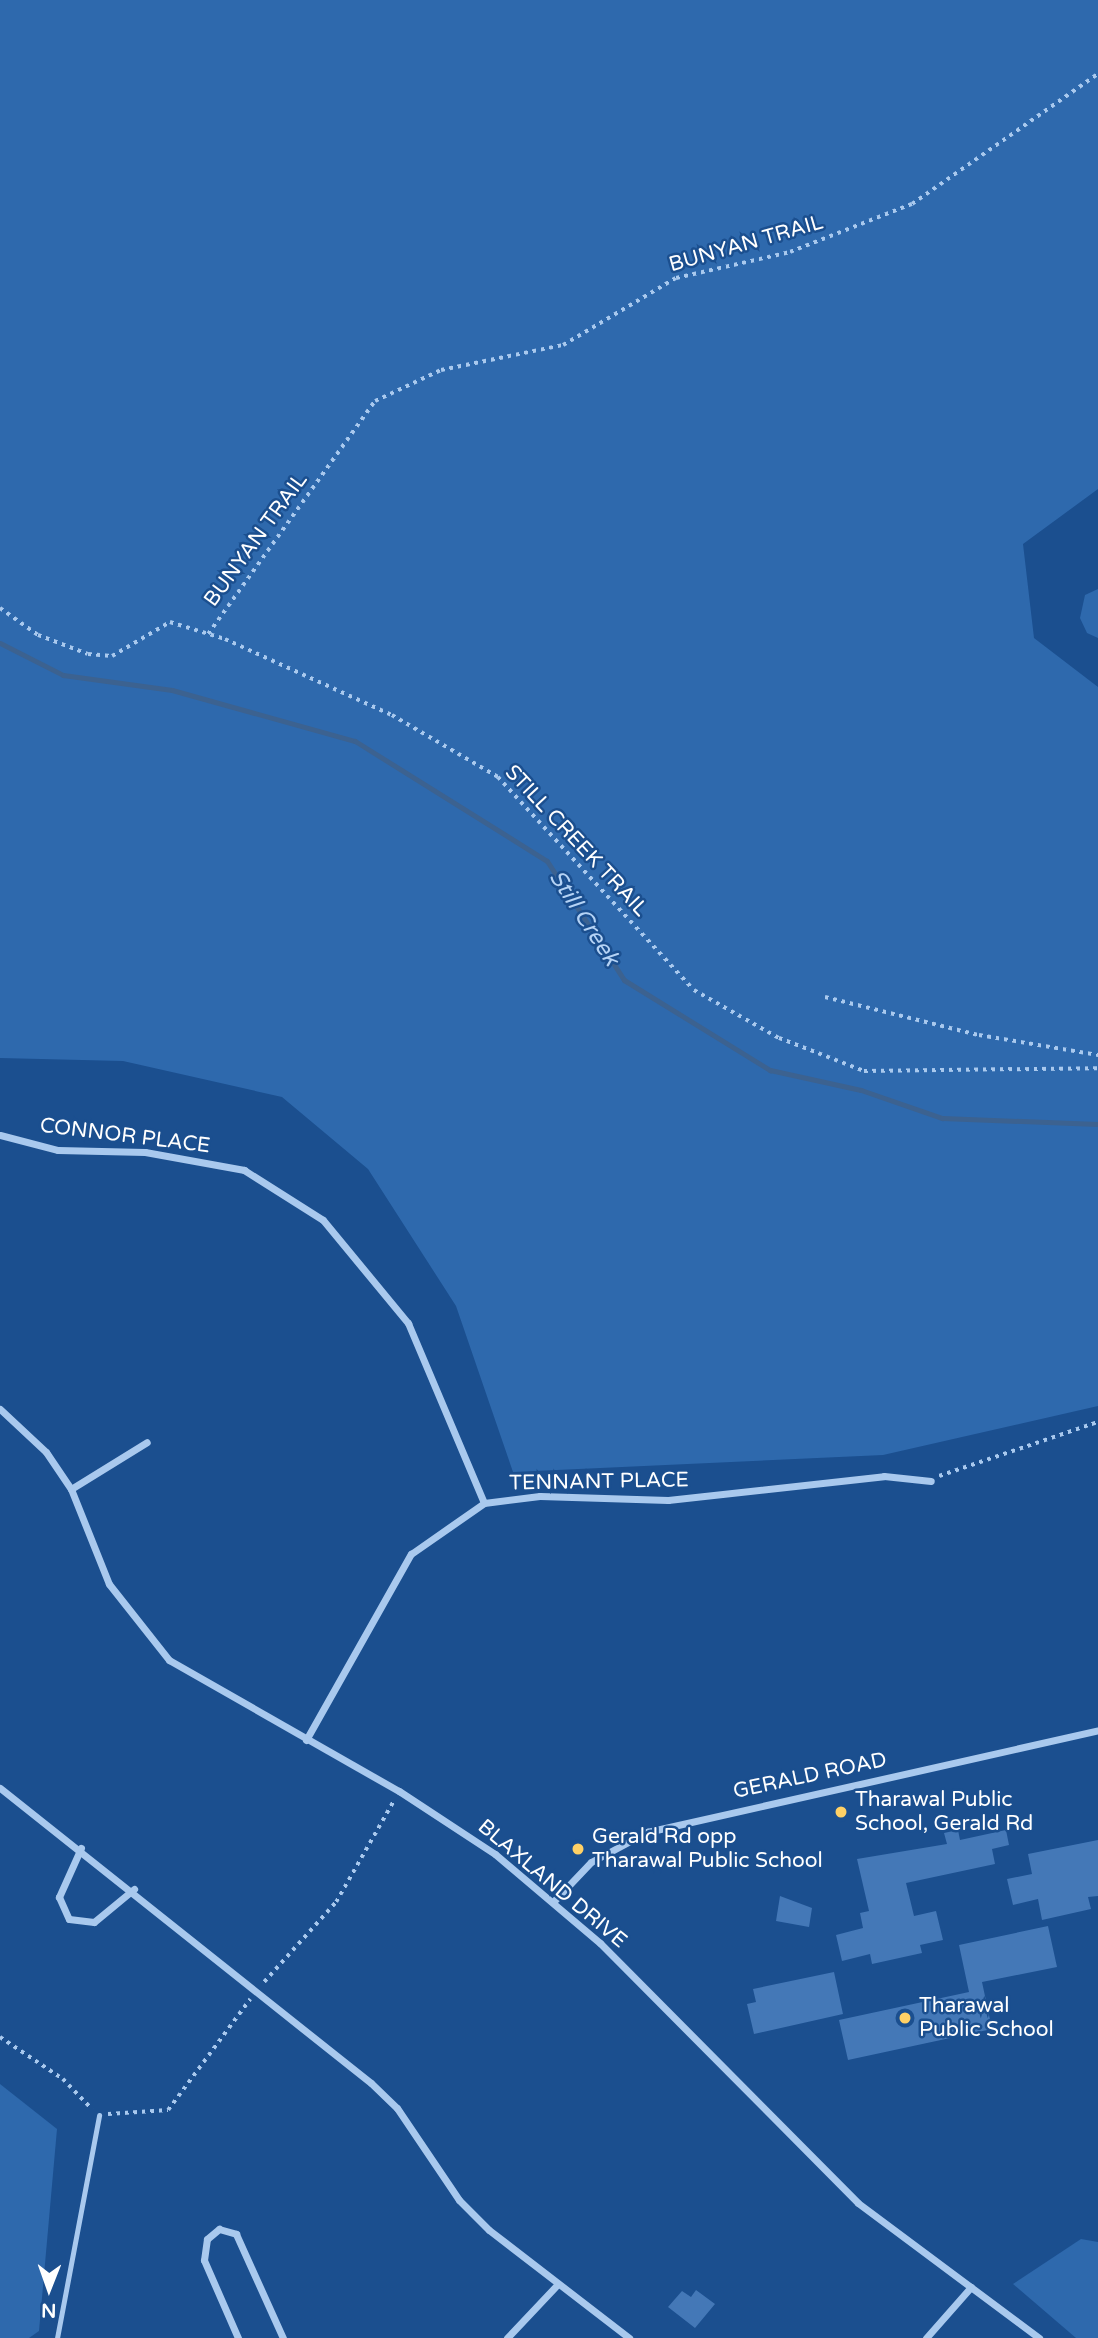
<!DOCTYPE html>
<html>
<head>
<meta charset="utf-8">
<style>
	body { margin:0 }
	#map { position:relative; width:1098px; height:2338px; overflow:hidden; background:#1b4f8f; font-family:"Varela Round",sans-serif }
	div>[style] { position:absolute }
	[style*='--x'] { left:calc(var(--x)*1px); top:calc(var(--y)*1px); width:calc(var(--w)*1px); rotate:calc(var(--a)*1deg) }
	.green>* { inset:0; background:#2e69ad }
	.stream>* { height:5px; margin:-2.5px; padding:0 2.5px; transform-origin:2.5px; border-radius:2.5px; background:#3c6290 }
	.building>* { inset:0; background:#4478b7 }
	.path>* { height:3.5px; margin-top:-1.75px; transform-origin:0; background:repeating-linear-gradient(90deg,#a9c9ee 0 3.5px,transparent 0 8.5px) }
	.lane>* { height:5px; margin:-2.5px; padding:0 2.5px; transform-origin:2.5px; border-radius:2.5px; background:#a9c9ee }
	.street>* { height:7px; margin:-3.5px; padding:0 3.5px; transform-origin:3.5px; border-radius:3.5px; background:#a9c9ee }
	.dots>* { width:19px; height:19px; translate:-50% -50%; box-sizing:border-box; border:4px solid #1b4f8f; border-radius:50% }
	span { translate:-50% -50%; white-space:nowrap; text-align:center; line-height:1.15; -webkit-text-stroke:5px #1b4f8f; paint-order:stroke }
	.street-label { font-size:21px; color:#fff }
	.poi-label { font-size:21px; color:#fff }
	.left { translate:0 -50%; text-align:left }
	.water-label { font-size:23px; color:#b5d3f5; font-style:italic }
	.north { position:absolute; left:14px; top:2254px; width:70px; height:70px; -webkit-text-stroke:5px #1b4f8f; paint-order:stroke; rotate:181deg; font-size:19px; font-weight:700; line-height:28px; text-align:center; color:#fff }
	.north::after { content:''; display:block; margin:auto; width:24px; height:32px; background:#fff; clip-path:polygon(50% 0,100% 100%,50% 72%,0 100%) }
</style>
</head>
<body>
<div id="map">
	<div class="green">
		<i style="clip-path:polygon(0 0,1098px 0,1098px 489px,1023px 544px,1034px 638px,1098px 687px,1098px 1406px,883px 1455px,513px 1472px,456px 1306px,368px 1169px,282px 1097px,123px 1061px,0 1058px)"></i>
		<i style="clip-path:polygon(1098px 589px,1098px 638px,1087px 633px,1080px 618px,1085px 595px)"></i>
		<i style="clip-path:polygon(0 2084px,57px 2129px,39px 2331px,29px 2338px,0 2338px)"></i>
		<i style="clip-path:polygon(1081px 2239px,1098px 2242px,1098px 2338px,1076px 2338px,1013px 2284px)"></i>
	</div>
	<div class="stream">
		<i style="--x:0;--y:643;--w:71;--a:26.9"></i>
		<i style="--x:63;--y:675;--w:110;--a:7.8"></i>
		<i style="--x:172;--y:690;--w:190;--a:15.6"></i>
		<i style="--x:355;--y:741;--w:226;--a:32"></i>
		<i style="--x:547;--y:861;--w:142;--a:57.1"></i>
		<i style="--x:624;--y:980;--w:172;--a:31.7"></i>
		<i style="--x:770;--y:1070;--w:93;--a:12.4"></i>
		<i style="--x:861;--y:1090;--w:86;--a:19.1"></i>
		<i style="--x:942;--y:1118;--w:156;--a:2.2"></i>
	</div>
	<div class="building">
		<i style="clip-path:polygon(958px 1830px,960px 1840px,1006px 1830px,1009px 1845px,992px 1849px,995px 1864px,906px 1883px,914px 1916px,936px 1911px,943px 1940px,920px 1945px,922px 1953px,872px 1964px,870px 1954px,842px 1961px,836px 1935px,863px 1928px,860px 1913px,869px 1911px,857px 1859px,947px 1844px,944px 1833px)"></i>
		<i style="clip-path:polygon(1098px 1840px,1098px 1896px,1088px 1897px,1091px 1909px,1042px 1920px,1038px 1899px,1013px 1905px,1007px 1879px,1032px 1874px,1028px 1854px)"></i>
		<i style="clip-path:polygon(780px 1896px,812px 1908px,809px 1927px,776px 1921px)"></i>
		<i style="clip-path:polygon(1048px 1926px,1057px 1967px,982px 1982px,992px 2029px,848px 2060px,839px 2020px,969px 1992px,959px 1945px)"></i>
		<i style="clip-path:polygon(834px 1972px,843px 2014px,754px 2034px,747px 2004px,756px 2002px,753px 1989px)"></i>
		<i style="clip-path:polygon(696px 2290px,715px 2304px,695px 2328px,668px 2307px,682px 2291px,691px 2297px)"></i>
	</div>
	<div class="path">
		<i style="--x:0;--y:608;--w:47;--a:35.4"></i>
		<i style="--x:38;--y:635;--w:53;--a:20.8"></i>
		<i style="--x:88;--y:654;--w:24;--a:5"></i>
		<i style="--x:112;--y:656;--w:67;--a:-30.4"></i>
		<i style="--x:170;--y:622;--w:58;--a:17.2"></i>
		<i style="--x:225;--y:639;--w:183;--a:24.5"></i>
		<i style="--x:392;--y:715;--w:123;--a:30.3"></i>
		<i style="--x:498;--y:777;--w:289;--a:47.4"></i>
		<i style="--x:694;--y:990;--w:98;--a:29.5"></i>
		<i style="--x:779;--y:1038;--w:91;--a:21.2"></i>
		<i style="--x:864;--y:1071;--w:234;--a:-0.7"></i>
		<i style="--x:208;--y:634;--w:287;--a:-54.4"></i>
		<i style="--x:375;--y:401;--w:73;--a:-25.2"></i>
		<i style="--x:441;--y:370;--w:125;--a:-11.6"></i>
		<i style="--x:563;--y:345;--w:131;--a:-30.7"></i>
		<i style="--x:676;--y:278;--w:117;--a:-12.8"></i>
		<i style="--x:790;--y:252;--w:131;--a:-21.5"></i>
		<i style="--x:912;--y:204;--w:227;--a:-35"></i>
		<i style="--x:825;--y:997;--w:159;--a:13.9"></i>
		<i style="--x:979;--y:1035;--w:121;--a:9.5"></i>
		<i style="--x:939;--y:1476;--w:168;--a:-18.8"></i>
		<i style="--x:264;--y:1982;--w:108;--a:-48"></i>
		<i style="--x:336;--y:1902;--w:115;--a:-60.3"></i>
		<i style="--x:0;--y:2037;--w:76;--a:33.7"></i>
		<i style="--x:63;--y:2079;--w:42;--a:46"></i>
		<i style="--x:108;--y:2114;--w:60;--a:-3.8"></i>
		<i style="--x:168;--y:2110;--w:138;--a:-53.5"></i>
	</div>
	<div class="lane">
		<i style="--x:57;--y:2338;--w:227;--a:-79.3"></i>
	</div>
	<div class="street">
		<i style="--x:0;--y:1135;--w:60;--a:14.5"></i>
		<i style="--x:58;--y:1150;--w:87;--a:1.3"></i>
		<i style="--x:145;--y:1152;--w:101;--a:10.3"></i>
		<i style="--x:244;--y:1170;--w:93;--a:32.3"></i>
		<i style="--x:323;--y:1220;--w:134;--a:50.5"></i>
		<i style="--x:408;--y:1323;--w:195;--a:67.1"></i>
		<i style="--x:0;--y:1409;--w:63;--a:43.1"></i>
		<i style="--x:46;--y:1452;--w:45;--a:56"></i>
		<i style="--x:71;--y:1489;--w:102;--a:68.2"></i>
		<i style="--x:109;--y:1584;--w:97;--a:51.7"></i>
		<i style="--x:169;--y:1660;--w:265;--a:29.7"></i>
		<i style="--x:399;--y:1791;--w:115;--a:33.3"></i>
		<i style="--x:495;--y:1854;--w:138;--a:40.3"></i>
		<i style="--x:600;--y:1943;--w:366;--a:45.2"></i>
		<i style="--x:858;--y:2203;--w:226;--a:36.7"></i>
		<i style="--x:71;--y:1489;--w:89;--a:-31.7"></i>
		<i style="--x:306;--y:1740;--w:214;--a:-60.6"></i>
		<i style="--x:411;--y:1554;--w:89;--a:-34.9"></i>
		<i style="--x:484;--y:1503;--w:56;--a:-7.1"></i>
		<i style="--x:540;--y:1496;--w:128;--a:1.8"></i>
		<i style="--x:668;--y:1500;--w:217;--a:-6.3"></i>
		<i style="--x:884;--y:1476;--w:47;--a:6.1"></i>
		<i style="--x:0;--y:1788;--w:474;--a:38.5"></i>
		<i style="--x:371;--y:2083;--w:36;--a:44"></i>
		<i style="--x:397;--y:2108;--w:111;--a:56"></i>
		<i style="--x:459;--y:2200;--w:42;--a:45"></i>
		<i style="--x:489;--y:2230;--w:177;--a:37.6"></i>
		<i style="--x:81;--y:1848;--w:54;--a:114.2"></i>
		<i style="--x:59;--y:1897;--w:24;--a:66"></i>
		<i style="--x:69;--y:1919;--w:25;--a:7"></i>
		<i style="--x:94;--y:1922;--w:52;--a:-39.5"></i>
		<i style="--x:553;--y:1902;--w:55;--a:-46.5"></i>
		<i style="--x:591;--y:1862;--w:64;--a:-28.2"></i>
		<i style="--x:647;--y:1832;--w:462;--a:-12.7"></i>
		<i style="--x:238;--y:2338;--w:85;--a:-113.6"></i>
		<i style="--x:204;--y:2260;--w:21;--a:-82"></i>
		<i style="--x:207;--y:2239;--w:16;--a:-40"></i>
		<i style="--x:219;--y:2229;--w:18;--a:16"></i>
		<i style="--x:236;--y:2234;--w:114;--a:65.7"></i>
		<i style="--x:507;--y:2338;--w:73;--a:-46.7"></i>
		<i style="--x:926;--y:2338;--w:68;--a:-48.6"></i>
	</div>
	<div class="dots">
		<i style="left:841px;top:1812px;background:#ffd166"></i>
		<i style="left:578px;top:1849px;background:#ffd166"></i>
		<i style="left:905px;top:2018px;background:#ffd166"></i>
	</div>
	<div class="street-label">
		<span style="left:746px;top:244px;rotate:-16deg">BUNYAN TRAIL</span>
		<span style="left:256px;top:540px;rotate:-54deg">BUNYAN TRAIL</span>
		<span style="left:576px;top:841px;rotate:47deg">STILL CREEK TRAIL</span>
		<span style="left:125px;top:1136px;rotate:7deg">CONNOR PLACE</span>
		<span style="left:599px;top:1482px;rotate:-1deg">TENNANT PLACE</span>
		<span style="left:810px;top:1776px;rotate:-12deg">GERALD ROAD</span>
		<span style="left:552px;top:1884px;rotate:40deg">BLAXLAND DRIVE</span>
	</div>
	<div class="poi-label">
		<span class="left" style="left:855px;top:1812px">Tharawal Public<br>School, Gerald Rd</span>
		<span class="left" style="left:592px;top:1849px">Gerald Rd opp<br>Tharawal Public School</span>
		<span class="left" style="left:919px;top:2018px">Tharawal<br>Public School</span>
	</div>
	<div class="water-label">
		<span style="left:584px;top:918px;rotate:57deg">Still Creek</span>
	</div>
	<div class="north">N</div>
</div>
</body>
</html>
